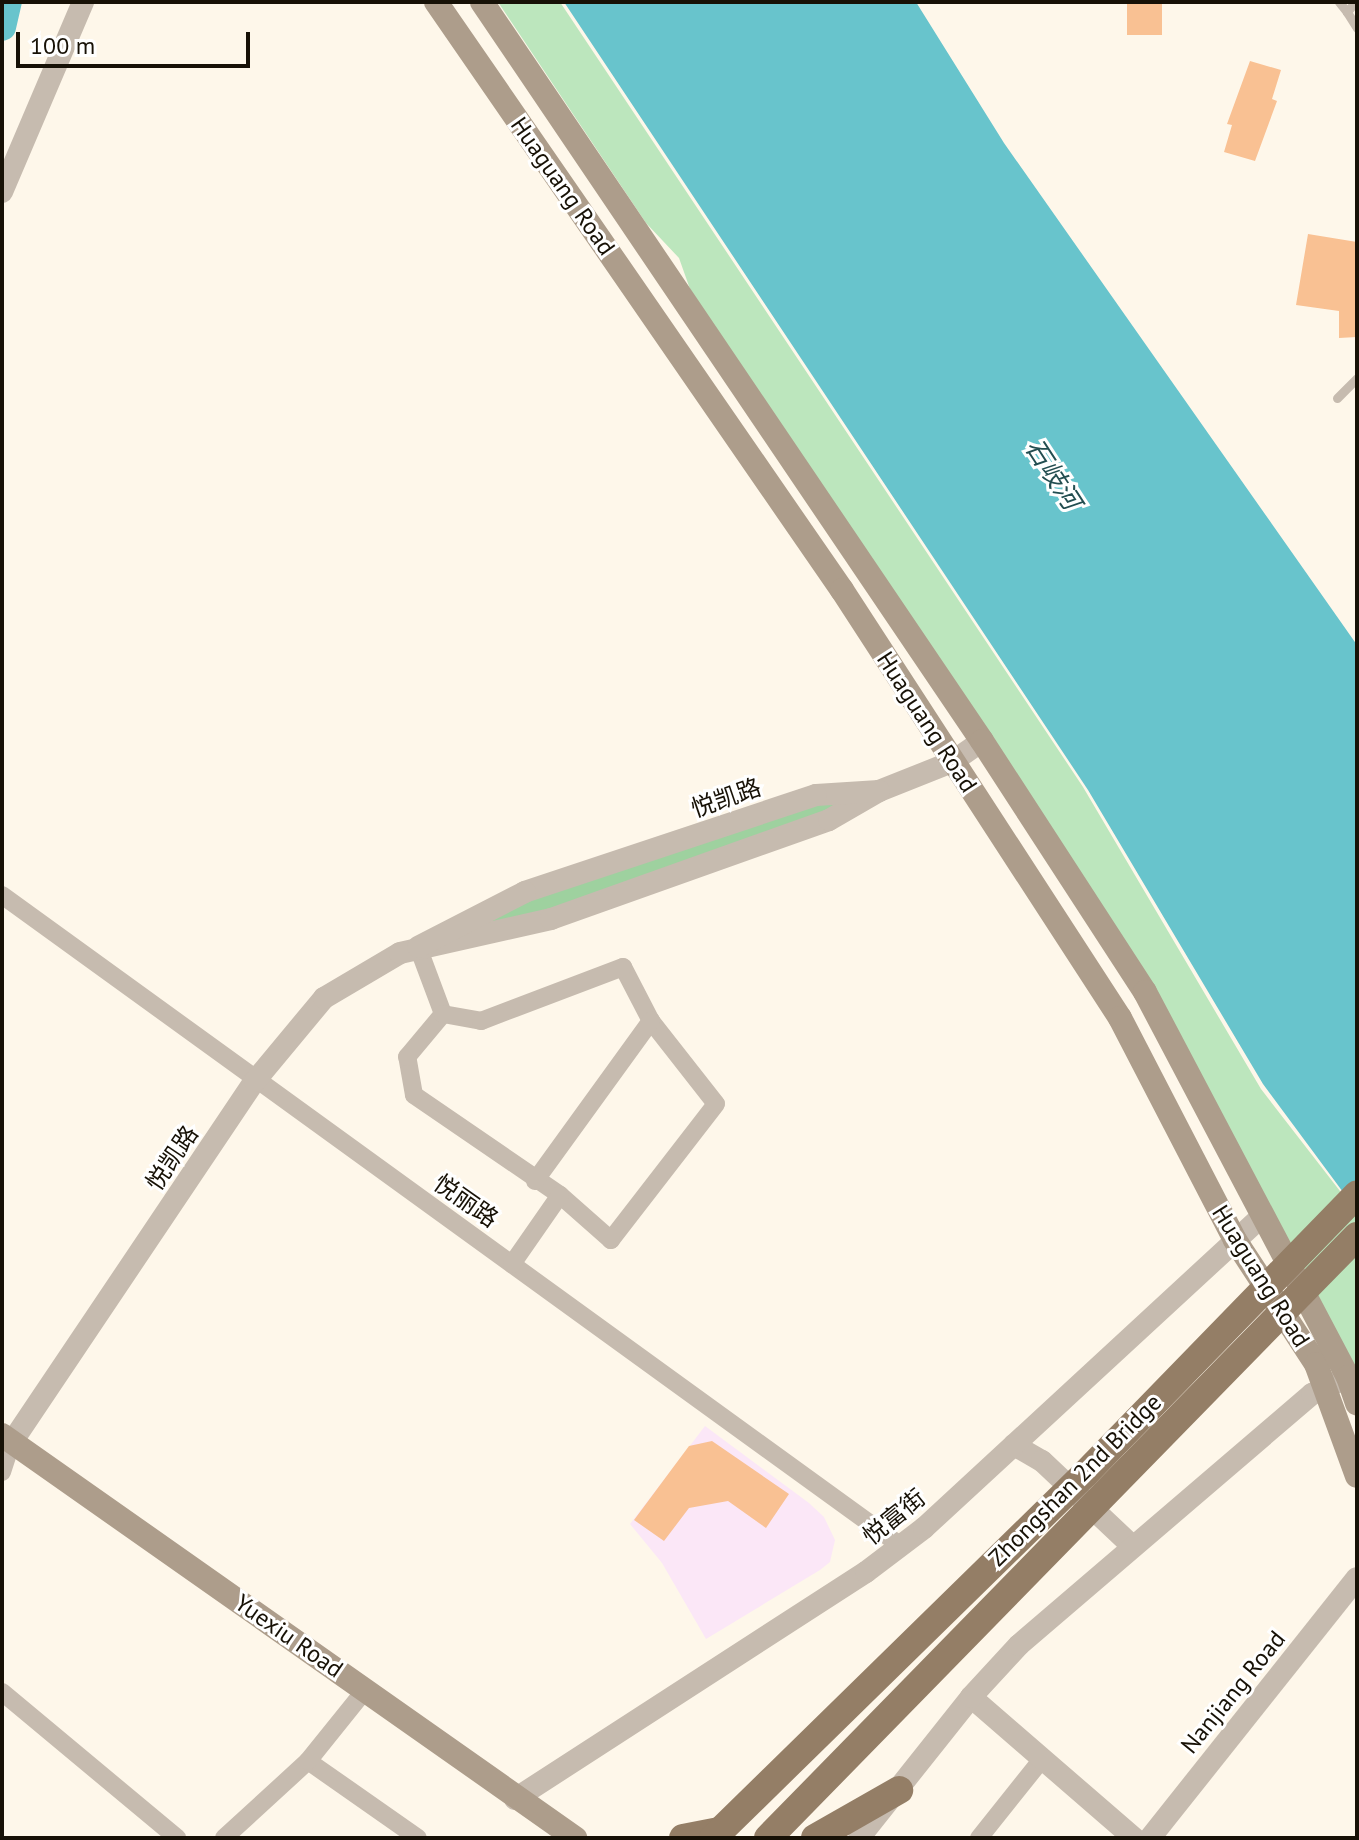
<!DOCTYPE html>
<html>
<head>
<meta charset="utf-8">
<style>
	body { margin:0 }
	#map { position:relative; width:1359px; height:1840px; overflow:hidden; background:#fef7ea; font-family:"PT Sans","Noto Sans SC",sans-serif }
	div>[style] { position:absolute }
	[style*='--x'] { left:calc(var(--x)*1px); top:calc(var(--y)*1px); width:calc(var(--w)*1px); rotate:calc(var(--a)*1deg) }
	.commercial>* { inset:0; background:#fbe7f7 }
	.green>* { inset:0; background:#bce6bd }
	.forest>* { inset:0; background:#9ed19f }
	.water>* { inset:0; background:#68c4cc }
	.river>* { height:28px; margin:-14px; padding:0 14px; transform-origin:14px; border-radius:14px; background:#68c4cc }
	.building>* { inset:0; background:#f9c193; transform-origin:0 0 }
	.service>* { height:9px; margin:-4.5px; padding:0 4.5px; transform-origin:4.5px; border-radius:4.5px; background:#c6bbaf }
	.minor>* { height:18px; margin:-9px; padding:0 9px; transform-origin:9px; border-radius:9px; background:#c6bbaf }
	.tertiary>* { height:22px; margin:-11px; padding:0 11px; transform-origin:11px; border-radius:11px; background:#c6bbaf }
	.secondary>* { height:24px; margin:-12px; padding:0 12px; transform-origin:12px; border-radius:12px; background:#ad9d8b }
	.trunk>* { height:28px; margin:-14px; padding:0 14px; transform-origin:14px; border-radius:14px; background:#947e66 }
	span { translate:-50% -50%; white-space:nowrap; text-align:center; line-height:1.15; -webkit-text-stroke:6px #fff; paint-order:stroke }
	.street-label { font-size:24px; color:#171106 }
	.water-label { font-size:26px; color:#234e51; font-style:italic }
	.frame { position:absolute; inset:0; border:4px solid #171106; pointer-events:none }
	.scale { position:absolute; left:16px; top:32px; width:234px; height:36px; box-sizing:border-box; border:4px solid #171106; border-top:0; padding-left:10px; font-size:24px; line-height:28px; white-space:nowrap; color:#171106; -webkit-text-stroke:6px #fff; paint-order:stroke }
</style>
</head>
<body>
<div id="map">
	<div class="commercial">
		<i style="clip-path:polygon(705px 1426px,809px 1503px,824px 1517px,835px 1540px,830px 1562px,820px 1570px,706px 1639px,662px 1563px,630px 1524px)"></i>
	</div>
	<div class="green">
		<i style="clip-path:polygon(498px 2px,560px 2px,1083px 787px,1261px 1089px,1357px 1213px,1357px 1377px,1167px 1024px,690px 289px,679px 258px,646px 223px)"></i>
	</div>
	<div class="forest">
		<i style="clip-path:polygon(823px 799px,851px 802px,540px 914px,483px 923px,533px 895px)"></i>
	</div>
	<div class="water">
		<i style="clip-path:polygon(564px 2px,916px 2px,1004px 143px,1357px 645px,1357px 1211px,1263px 1084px,1088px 790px)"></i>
	</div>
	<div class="river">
		<i style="--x:2;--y:27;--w:26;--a:-77"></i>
	</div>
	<div class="building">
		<i style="left:1127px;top:2px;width:35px;height:33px"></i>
		<i style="clip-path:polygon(1250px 61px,1281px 70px,1272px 99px,1277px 101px,1255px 161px,1224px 152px,1232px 125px,1227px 124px)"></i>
		<i style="clip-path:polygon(1308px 234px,1357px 242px,1357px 337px,1339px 338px,1339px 311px,1296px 305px)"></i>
		<i style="clip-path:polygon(712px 1441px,789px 1494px,766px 1528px,728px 1501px,689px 1508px,664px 1541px,634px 1520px,689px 1446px)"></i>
	</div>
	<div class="service">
		<i style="--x:1339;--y:2;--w:13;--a:51"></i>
		<i style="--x:1355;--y:2;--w:13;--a:129"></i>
		<i style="--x:1347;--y:12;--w:19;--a:58"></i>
		<i style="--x:1337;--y:398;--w:28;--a:-45"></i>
	</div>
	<div class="minor">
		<i style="--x:2;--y:895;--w:1110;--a:35.91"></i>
		<i style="--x:418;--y:947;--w:72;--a:69.5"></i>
		<i style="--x:623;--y:967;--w:61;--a:62.6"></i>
		<i style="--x:651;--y:1021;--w:105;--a:51.9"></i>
		<i style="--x:716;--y:1104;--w:172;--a:127.7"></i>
		<i style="--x:611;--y:1240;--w:68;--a:-138.6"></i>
		<i style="--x:560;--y:1195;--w:177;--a:-145.6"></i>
		<i style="--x:414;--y:1095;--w:39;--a:-100"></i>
		<i style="--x:407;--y:1057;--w:56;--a:-50.1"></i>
		<i style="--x:443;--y:1014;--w:39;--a:10"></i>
		<i style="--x:481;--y:1021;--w:152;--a:-20.8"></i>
		<i style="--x:535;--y:1181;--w:198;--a:-54.1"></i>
		<i style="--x:512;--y:1264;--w:84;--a:-55.2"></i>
		<i style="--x:2;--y:1472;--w:32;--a:-72"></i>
		<i style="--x:2;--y:1692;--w:228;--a:39.8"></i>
		<i style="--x:308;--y:1761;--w:134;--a:35"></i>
		<i style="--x:224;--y:1838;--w:114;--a:-42.5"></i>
		<i style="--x:308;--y:1761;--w:91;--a:-51.2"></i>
		<i style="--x:979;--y:1838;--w:101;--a:-51.4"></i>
	</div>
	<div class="tertiary">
		<i style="--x:2;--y:192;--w:207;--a:-66.9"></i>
		<i style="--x:879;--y:791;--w:79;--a:-21.7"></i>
		<i style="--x:952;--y:762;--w:37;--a:-35"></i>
		<i style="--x:12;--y:1442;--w:435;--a:-56.1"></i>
		<i style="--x:255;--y:1081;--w:108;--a:-50.3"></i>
		<i style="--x:324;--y:998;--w:88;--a:-30.6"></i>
		<i style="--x:400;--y:953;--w:155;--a:-12.7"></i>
		<i style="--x:551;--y:919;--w:295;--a:-19.6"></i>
		<i style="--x:829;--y:820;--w:58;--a:-30.1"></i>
		<i style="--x:879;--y:791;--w:63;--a:176.4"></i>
		<i style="--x:816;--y:795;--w:307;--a:161.6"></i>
		<i style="--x:525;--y:892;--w:120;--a:152.8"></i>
		<i style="--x:1014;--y:1445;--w:32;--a:30"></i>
		<i style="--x:1042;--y:1461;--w:122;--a:43.3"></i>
		<i style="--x:971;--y:1697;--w:216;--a:40.9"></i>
		<i style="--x:515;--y:1799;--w:418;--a:-32.9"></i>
		<i style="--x:866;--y:1572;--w:73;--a:-37.2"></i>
		<i style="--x:924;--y:1528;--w:457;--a:-42.7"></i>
		<i style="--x:859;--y:1838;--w:180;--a:-51.5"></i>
		<i style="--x:971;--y:1697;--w:71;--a:-47.3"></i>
		<i style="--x:1019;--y:1645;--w:386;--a:-40.6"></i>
		<i style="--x:1312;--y:1394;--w:40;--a:-25"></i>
		<i style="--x:1150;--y:1838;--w:332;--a:-51.5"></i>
	</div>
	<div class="secondary">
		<i style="--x:436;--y:2;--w:715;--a:55.38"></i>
		<i style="--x:842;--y:590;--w:510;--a:56.99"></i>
		<i style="--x:1120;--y:1018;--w:250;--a:62.6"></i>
		<i style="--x:1235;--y:1240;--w:148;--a:56.8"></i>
		<i style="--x:1316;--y:1364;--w:119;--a:69.9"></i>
		<i style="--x:482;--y:2;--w:892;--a:55.92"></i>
		<i style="--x:982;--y:741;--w:299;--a:57"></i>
		<i style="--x:1145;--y:992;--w:435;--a:62.2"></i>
		<i style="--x:1348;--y:1377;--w:28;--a:71"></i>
		<i style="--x:2;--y:1435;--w:701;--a:35.12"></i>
	</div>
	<div class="trunk">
		<i style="--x:683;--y:1838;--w:38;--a:-11"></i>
		<i style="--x:713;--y:1838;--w:520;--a:-44.38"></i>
		<i style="--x:1085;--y:1474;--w:390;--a:-45.8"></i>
		<i style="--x:768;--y:1838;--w:842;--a:-45.63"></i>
		<i style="--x:815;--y:1838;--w:97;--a:-29.7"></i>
	</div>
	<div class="street-label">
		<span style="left:563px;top:186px;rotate:55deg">Huaguang Road</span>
		<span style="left:927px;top:722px;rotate:57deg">Huaguang Road</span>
		<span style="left:726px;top:798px;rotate:-19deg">悦凯路</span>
		<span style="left:172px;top:1158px;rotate:-56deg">悦凯路</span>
		<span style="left:466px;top:1201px;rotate:35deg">悦丽路</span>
		<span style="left:1261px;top:1276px;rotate:58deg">Huaguang Road</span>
		<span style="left:1075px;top:1480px;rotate:-45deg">Zhongshan 2nd Bridge</span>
		<span style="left:894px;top:1517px;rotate:-39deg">悦富街</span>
		<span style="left:289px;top:1636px;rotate:35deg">Yuexiu Road</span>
		<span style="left:1233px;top:1692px;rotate:-51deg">Nanjiang Road</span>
	</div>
	<div class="water-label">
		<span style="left:1053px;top:474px;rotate:57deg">石岐河</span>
	</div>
	<div class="frame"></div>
	<div class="scale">100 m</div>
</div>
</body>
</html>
